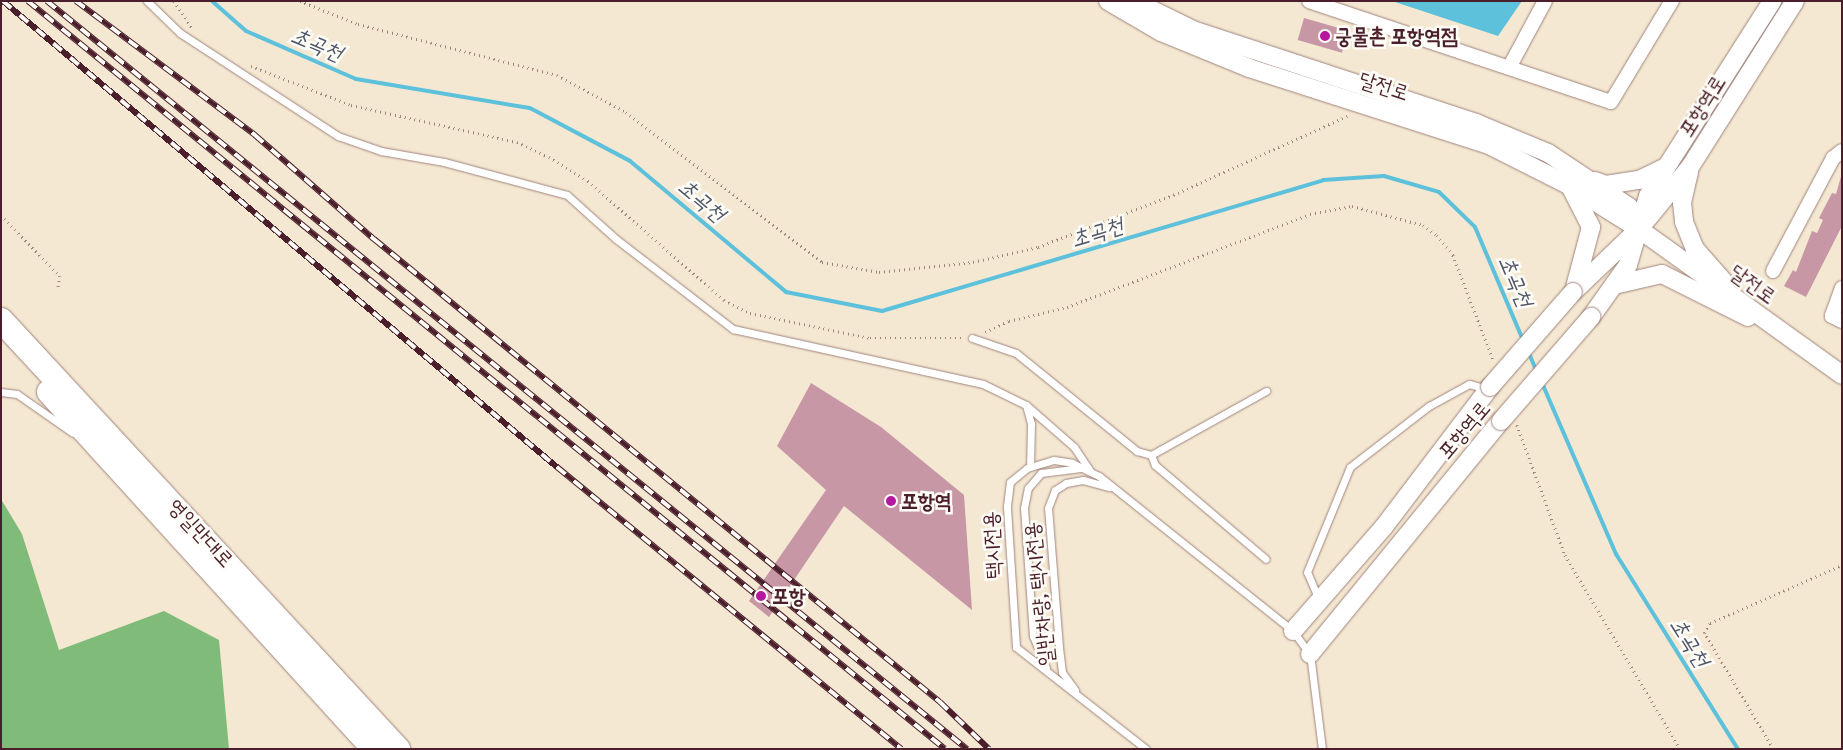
<!DOCTYPE html>
<html>
<head>
<meta charset="utf-8">
<style>
	body { margin:0 }
	#map { position:relative; width:1843px; height:750px; overflow:hidden; background:#f5e8d2; font-family:Itim,"Poor Story",sans-serif }
	div>[style] { position:absolute }
	[style*='--x'] { left:calc(var(--x)*1px); top:calc(var(--y)*1px); width:calc(var(--w)*1px); rotate:calc(var(--a)*1deg) }
	.forest>* { inset:0; background:#81bb79 }
	.water>* { inset:0; background:#5dc1db }
	.stream>* { height:4px; margin:-2px; padding:0 2px; transform-origin:2px; border-radius:2px; background:#5dc1db }
	.building>* { inset:0; background:#c797a6; transform-origin:0 0 }
	.path>* { height:2.5px; margin-top:-1.25px; transform-origin:0; background:repeating-linear-gradient(90deg,#a0847e 0 1px,transparent 0 5px) }
	.roads { filter:drop-shadow(0 0 1px #a0847e) drop-shadow(0 0 1px #a0847e) }
	.service>* { height:7px; margin:-3.5px; padding:0 3.5px; transform-origin:3.5px; border-radius:3.5px; background:#fff }
	.minor>* { height:14px; margin:-7px; padding:0 7px; transform-origin:7px; border-radius:7px; background:#fff }
	.tertiary>* { height:18px; margin:-9px; padding:0 9px; transform-origin:9px; border-radius:9px; background:#fff }
	.trunk>* { height:24px; margin:-12px; padding:0 12px; transform-origin:12px; border-radius:12px; background:#fff }
	.rail>* { height:5.5px; margin-top:-2.75px; transform-origin:0; background:repeating-linear-gradient(90deg,#fdfcf7 0 11px,#4a1f2b 0 22px); box-sizing:border-box; border-block:1px solid #4a1f2b }
	.bridges { filter:drop-shadow(0 0 1px #a0847e) drop-shadow(0 0 1px #a0847e) }
	.tertiary-bridge>* { height:18px; margin:-9px; padding:0 9px; transform-origin:9px; border-radius:9px; background:#fff }
	.dots>* { width:14px; height:14px; translate:-50% -50%; box-sizing:border-box; border:2px solid #fdfcf7; border-radius:50% }
	span { translate:-50% -50%; white-space:nowrap; text-align:center; line-height:1.15; -webkit-text-stroke:5px #fdfcf7; paint-order:stroke }
	.poi-label { font-size:21px; color:#4a1f2b; font-weight:700 }
	.left { translate:0 -50%; text-align:left }
	.street-label { font-size:21px; color:#4a1f2b }
	.water-label { font-size:22px; color:#515869; font-style:italic }
	.frame { position:absolute; inset:0; border:2px solid #4a1f2b; pointer-events:none }
</style>
</head>
<body>
<div id="map">
	<div class="forest">
		<i style="clip-path:polygon(1px 499px,22px 534px,59px 650px,164px 611px,219px 640px,229px 749px,1px 749px)"></i>
	</div>
	<div class="water">
		<i style="clip-path:polygon(1392px 1px,1522px 1px,1498px 36px)"></i>
	</div>
	<div class="stream">
		<i style="--x:212;--y:1;--w:45;--a:41.4"></i>
		<i style="--x:246;--y:31;--w:120;--a:23.6"></i>
		<i style="--x:356;--y:79;--w:176;--a:9.5"></i>
		<i style="--x:530;--y:108;--w:113;--a:27.9"></i>
		<i style="--x:630;--y:161;--w:204;--a:40"></i>
		<i style="--x:786;--y:292;--w:98;--a:11.2"></i>
		<i style="--x:882;--y:311;--w:460;--a:-16.5"></i>
		<i style="--x:1323;--y:180;--w:61;--a:-3.8"></i>
		<i style="--x:1384;--y:176;--w:57;--a:16.2"></i>
		<i style="--x:1439;--y:192;--w:50;--a:44.2"></i>
		<i style="--x:1475;--y:227;--w:123;--a:67"></i>
		<i style="--x:1528;--y:351;--w:23;--a:67"></i>
		<i style="--x:1542;--y:383;--w:186;--a:66.6"></i>
		<i style="--x:1616;--y:554;--w:230;--a:58"></i>
	</div>
	<div class="building">
		<i style="left:1304px;top:18px;width:46px;height:23px;rotate:16deg"></i>
		<i style="clip-path:polygon(1842px 173px,1842px 226px,1806px 297px,1784px 286px,1793px 270px,1796px 272px,1812px 231px,1817px 233px,1823px 220px,1819px 218px,1832px 193px,1836px 194px)"></i>
		<i style="clip-path:polygon(811px 383px,881px 427px,964px 495px,972px 610px,844px 506px,769px 617px,749px 601px,826px 490px,777px 446px)"></i>
	</div>
	<div class="path">
		<i style="--x:174;--y:1;--w:32;--a:56"></i>
		<i style="--x:300;--y:1;--w:62;--a:21.6"></i>
		<i style="--x:358;--y:24;--w:205;--a:14.4"></i>
		<i style="--x:557;--y:75;--w:78;--a:28.2"></i>
		<i style="--x:626;--y:112;--w:247;--a:37.4"></i>
		<i style="--x:822;--y:262;--w:58;--a:10"></i>
		<i style="--x:879;--y:272;--w:95;--a:-6.1"></i>
		<i style="--x:973;--y:262;--w:67;--a:-13"></i>
		<i style="--x:1038;--y:247;--w:150;--a:-21.1"></i>
		<i style="--x:1178;--y:193;--w:186;--a:-24.5"></i>
		<i style="--x:251;--y:66;--w:107;--a:21.3"></i>
		<i style="--x:351;--y:105;--w:170;--a:12.6"></i>
		<i style="--x:517;--y:142;--w:35;--a:25"></i>
		<i style="--x:549;--y:157;--w:46;--a:31.6"></i>
		<i style="--x:588;--y:181;--w:181;--a:41.2"></i>
		<i style="--x:724;--y:300;--w:29;--a:27"></i>
		<i style="--x:750;--y:313;--w:123;--a:11.8"></i>
		<i style="--x:870;--y:338;--w:93;--a:0"></i>
		<i style="--x:1;--y:215;--w:85;--a:46"></i>
		<i style="--x:60;--y:276;--w:13;--a:99"></i>
		<i style="--x:985;--y:332;--w:26;--a:-25"></i>
		<i style="--x:1009;--y:321;--w:60;--a:-13.6"></i>
		<i style="--x:1067;--y:307;--w:260;--a:-20.9"></i>
		<i style="--x:1310;--y:214;--w:43;--a:-10.8"></i>
		<i style="--x:1352;--y:206;--w:73;--a:15"></i>
		<i style="--x:1423;--y:225;--w:17;--a:36"></i>
		<i style="--x:1437;--y:235;--w:26;--a:51"></i>
		<i style="--x:1453;--y:255;--w:111;--a:69"></i>
		<i style="--x:1517;--y:425;--w:139;--a:69.7"></i>
		<i style="--x:1565;--y:555;--w:226;--a:59.3"></i>
		<i style="--x:1773;--y:749;--w:135;--a:-120.7"></i>
		<i style="--x:1704;--y:633;--w:12;--a:-59"></i>
		<i style="--x:1710;--y:623;--w:144;--a:-23.7"></i>
	</div>
	<div class="roads">
		<div class="service">
			<i style="--x:147;--y:1;--w:46;--a:44.1"></i>
			<i style="--x:180;--y:33;--w:189;--a:33.1"></i>
			<i style="--x:338;--y:136;--w:46;--a:19.2"></i>
			<i style="--x:381;--y:151;--w:64;--a:9.9"></i>
			<i style="--x:444;--y:162;--w:127;--a:15"></i>
			<i style="--x:567;--y:195;--w:66;--a:41.9"></i>
			<i style="--x:616;--y:239;--w:148;--a:37.6"></i>
			<i style="--x:733;--y:329;--w:256;--a:12.4"></i>
			<i style="--x:983;--y:384;--w:48;--a:26"></i>
			<i style="--x:1026;--y:405;--w:64;--a:41.2"></i>
			<i style="--x:1074;--y:447;--w:30;--a:56"></i>
			<i style="--x:972;--y:338;--w:46;--a:18.8"></i>
			<i style="--x:1016;--y:353;--w:156;--a:39"></i>
			<i style="--x:1137;--y:451;--w:15;--a:16"></i>
			<i style="--x:1151;--y:455;--w:132;--a:-29.1"></i>
			<i style="--x:1;--y:392;--w:16;--a:7"></i>
			<i style="--x:17;--y:394;--w:68;--a:34.9"></i>
			<i style="--x:1026;--y:405;--w:20;--a:75"></i>
			<i style="--x:1031;--y:424;--w:43;--a:91.3"></i>
			<i style="--x:1151;--y:455;--w:11;--a:68"></i>
			<i style="--x:1155;--y:465;--w:145;--a:40.3"></i>
			<i style="--x:1319;--y:600;--w:30;--a:-113"></i>
			<i style="--x:1307;--y:572;--w:113;--a:-67.7"></i>
			<i style="--x:1350;--y:467;--w:100;--a:-37.7"></i>
			<i style="--x:1429;--y:406;--w:46;--a:-28.8"></i>
			<i style="--x:1469;--y:384;--w:20;--a:15"></i>
			<i style="--x:1046;--y:668;--w:35;--a:-112"></i>
			<i style="--x:1033;--y:636;--w:128;--a:-94"></i>
			<i style="--x:1024;--y:508;--w:20;--a:-79"></i>
			<i style="--x:1028;--y:488;--w:20;--a:-49"></i>
			<i style="--x:1041;--y:473;--w:40;--a:-7.1"></i>
			<i style="--x:1075;--y:690;--w:22;--a:-126"></i>
			<i style="--x:1062;--y:672;--w:25;--a:-97"></i>
			<i style="--x:1059;--y:647;--w:139;--a:-94.5"></i>
			<i style="--x:1048;--y:508;--w:19;--a:-69"></i>
			<i style="--x:1055;--y:490;--w:13;--a:-32"></i>
			<i style="--x:1066;--y:483;--w:17;--a:-10"></i>
			<i style="--x:1083;--y:480;--w:28;--a:15"></i>
			<i style="--x:1146;--y:749;--w:165;--a:-141.9"></i>
			<i style="--x:1016;--y:647;--w:141;--a:-93.7"></i>
			<i style="--x:1007;--y:506;--w:24;--a:-83"></i>
			<i style="--x:1010;--y:482;--w:22;--a:-39"></i>
			<i style="--x:1027;--y:468;--w:28;--a:-17"></i>
			<i style="--x:1054;--y:460;--w:18;--a:9"></i>
			<i style="--x:1072;--y:463;--w:30;--a:26"></i>
			<i style="--x:1099;--y:476;--w:248;--a:38.6"></i>
			<i style="--x:1293;--y:631;--w:29;--a:54"></i>
			<i style="--x:1310;--y:654;--w:96;--a:82.8"></i>
		</div>
		<div class="minor">
			<i style="--x:1309;--y:1;--w:318;--a:18.5"></i>
			<i style="--x:1611;--y:102;--w:118;--a:-58.9"></i>
			<i style="--x:1510;--y:66;--w:74;--a:-61.7"></i>
			<i style="--x:1773;--y:271;--w:128;--a:-62"></i>
			<i style="--x:1833;--y:158;--w:11;--a:-38"></i>
			<i style="--x:1842;--y:288;--w:30;--a:110"></i>
			<i style="--x:1832;--y:316;--w:11;--a:27"></i>
		</div>
		<div class="tertiary">
			<i style="--x:1108;--y:1;--w:61;--a:30.3"></i>
			<i style="--x:1161;--y:32;--w:95;--a:22.2"></i>
			<i style="--x:1249;--y:68;--w:252;--a:17.8"></i>
			<i style="--x:1489;--y:145;--w:91;--a:26.8"></i>
			<i style="--x:1570;--y:186;--w:81;--a:31.9"></i>
			<i style="--x:1639;--y:229;--w:250;--a:35.7"></i>
			<i style="--x:1134;--y:1;--w:66;--a:26.2"></i>
			<i style="--x:1193;--y:30;--w:298;--a:18.2"></i>
			<i style="--x:1476;--y:123;--w:78;--a:22.6"></i>
			<i style="--x:1548;--y:153;--w:97;--a:33.7"></i>
			<i style="--x:1629;--y:207;--w:23;--a:65"></i>
			<i style="--x:1689;--y:172;--w:31;--a:103"></i>
			<i style="--x:1682;--y:202;--w:20;--a:84"></i>
			<i style="--x:1684;--y:222;--w:29;--a:68"></i>
			<i style="--x:1695;--y:249;--w:44;--a:48.7"></i>
			<i style="--x:1595;--y:181;--w:12;--a:20"></i>
			<i style="--x:1606;--y:185;--w:33;--a:-9"></i>
			<i style="--x:1639;--y:180;--w:28;--a:-26"></i>
			<i style="--x:1571;--y:188;--w:44;--a:62.9"></i>
			<i style="--x:1591;--y:227;--w:62;--a:104.9"></i>
			<i style="--x:1614;--y:285;--w:49;--a:-12.9"></i>
			<i style="--x:1662;--y:274;--w:96;--a:26.6"></i>
			<i style="--x:1573;--y:292;--w:91;--a:-43.7"></i>
			<i style="--x:1639;--y:229;--w:80;--a:-50.6"></i>
			<i style="--x:1690;--y:167;--w:196;--a:-57.7"></i>
			<i style="--x:1591;--y:317;--w:64;--a:-54.6"></i>
			<i style="--x:1628;--y:265;--w:72;--a:-73.8"></i>
			<i style="--x:1648;--y:196;--w:231;--a:-57.5"></i>
			<i style="--x:1293;--y:631;--w:137;--a:-48.9"></i>
			<i style="--x:1383;--y:528;--w:177;--a:-52.8"></i>
			<i style="--x:1310;--y:654;--w:301;--a:-50.7"></i>
		</div>
		<div class="trunk">
			<i style="--x:1;--y:320;--w:585;--a:47.22"></i>
			<i style="--x:49;--y:392;--w:483;--a:47.7"></i>
		</div>
	</div>
	<div class="rail">
		<i style="--x:3;--y:1;--w:724;--a:40.07"></i>
		<i style="--x:557;--y:467;--w:445;--a:39.3"></i>
		<i style="--x:28;--y:1;--w:1183;--a:39.2"></i>
		<i style="--x:47;--y:1;--w:1186;--a:39.11"></i>
		<i style="--x:76;--y:1;--w:224;--a:36.8"></i>
		<i style="--x:255;--y:135;--w:158;--a:41.2"></i>
		<i style="--x:374;--y:239;--w:731;--a:39.28"></i>
		<i style="--x:940;--y:702;--w:68;--a:43.8"></i>
	</div>
	<div class="bridges">
		<div class="tertiary-bridge">
			<i style="--x:1490;--y:387;--w:126;--a:-48.9"></i>
			<i style="--x:1501;--y:421;--w:138;--a:-49.1"></i>
		</div>
	</div>
	<div class="dots">
		<i style="left:1325px;top:36px;background:#b5179e"></i>
		<i style="left:891px;top:501px;background:#b5179e"></i>
		<i style="left:761px;top:596px;background:#b5179e"></i>
	</div>
	<div class="poi-label">
		<span class="left" style="left:1335px;top:36px">궁물촌 포항역점</span>
		<span class="left" style="left:901px;top:501px">포항역</span>
		<span class="left" style="left:772px;top:596px">포항</span>
	</div>
	<div class="street-label">
		<span style="left:1384px;top:86px;rotate:18deg">달전로</span>
		<span style="left:1702px;top:106px;rotate:-58deg">포항역로</span>
		<span style="left:1753px;top:284px;rotate:36deg">달전로</span>
		<span style="left:1464px;top:430px;rotate:-50deg">포항역로</span>
		<span style="left:201px;top:533px;rotate:47deg">영일만대로</span>
		<span style="left:992px;top:545px;rotate:-93deg">택시전용</span>
		<span style="left:1039px;top:594px;rotate:-96deg">일반차량, 택시전용</span>
	</div>
	<div class="water-label">
		<span style="left:317px;top:44px;rotate:23deg">초곡천</span>
		<span style="left:702px;top:200px;rotate:40deg">초곡천</span>
		<span style="left:1097px;top:232px;rotate:-17deg">초곡천</span>
		<span style="left:1516px;top:281px;rotate:67deg">초곡천</span>
		<span style="left:1690px;top:642px;rotate:58deg">초곡천</span>
	</div>
	<div class="frame"></div>
</div>
</body>
</html>
